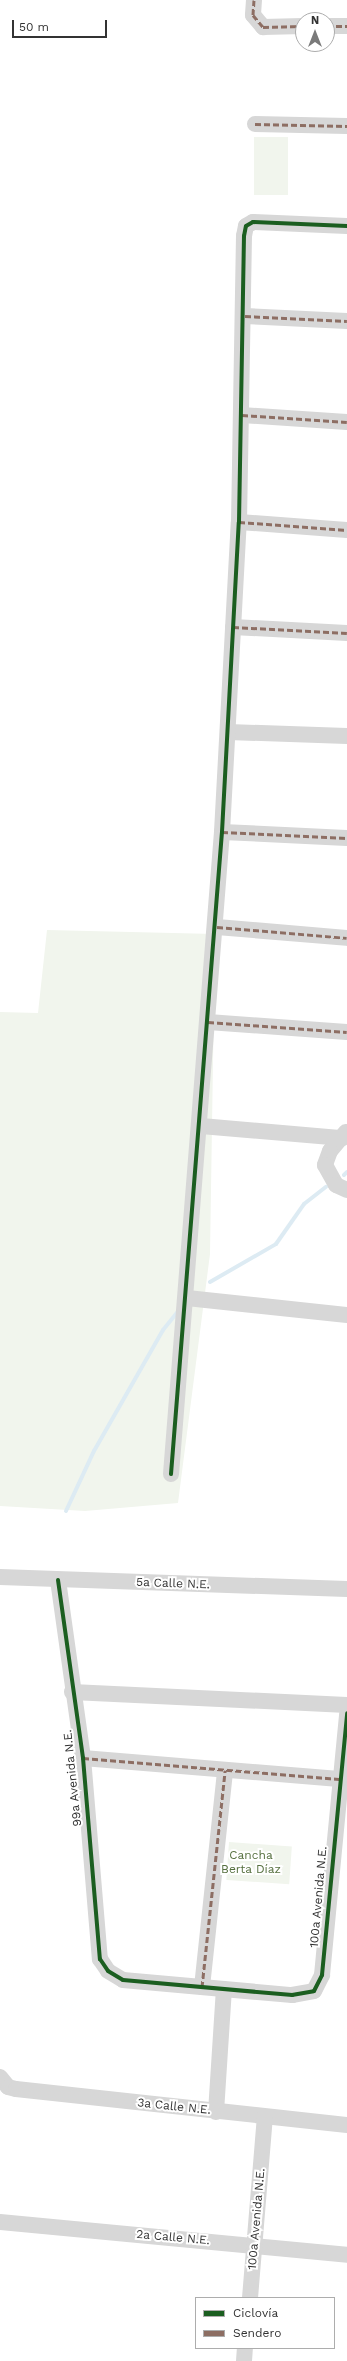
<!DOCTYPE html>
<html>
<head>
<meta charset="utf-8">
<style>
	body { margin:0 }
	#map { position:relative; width:347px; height:2361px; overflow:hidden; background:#fff; font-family:"Work Sans",sans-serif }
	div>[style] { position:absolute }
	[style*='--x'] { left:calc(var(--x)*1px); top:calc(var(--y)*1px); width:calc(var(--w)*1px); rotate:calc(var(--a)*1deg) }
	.green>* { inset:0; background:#f1f5ed; transform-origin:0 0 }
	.stream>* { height:4px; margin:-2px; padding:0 2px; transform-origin:2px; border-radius:2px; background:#ddebf3 }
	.minor>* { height:16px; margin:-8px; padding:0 8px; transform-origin:8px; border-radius:8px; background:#d7d7d7 }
	.quiet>* { height:3px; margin-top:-1.5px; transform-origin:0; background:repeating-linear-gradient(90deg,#8d6e63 0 6px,transparent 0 9px) }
	.cycleway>* { height:4px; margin:-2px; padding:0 2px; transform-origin:2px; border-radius:2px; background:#1b5e20 }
	span { translate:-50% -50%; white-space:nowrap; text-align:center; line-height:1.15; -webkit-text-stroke:4px #fff; paint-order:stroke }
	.street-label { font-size:12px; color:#333 }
	.park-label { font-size:12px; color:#56703f }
	.legend { position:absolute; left:195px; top:2297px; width:140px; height:52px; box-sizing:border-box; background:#fff; border:1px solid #adadad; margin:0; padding:5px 7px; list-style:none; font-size:12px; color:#333 }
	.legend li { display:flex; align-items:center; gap:8px; height:20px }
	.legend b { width:20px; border:1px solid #adadad }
	.north { position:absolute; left:295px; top:12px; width:40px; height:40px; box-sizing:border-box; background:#fff; border:1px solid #adadad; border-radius:50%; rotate:0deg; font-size:11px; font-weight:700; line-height:16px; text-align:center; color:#333 }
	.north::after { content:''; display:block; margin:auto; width:14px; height:18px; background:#7a7a7a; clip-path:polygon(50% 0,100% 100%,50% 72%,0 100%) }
	.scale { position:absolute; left:12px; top:20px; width:95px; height:18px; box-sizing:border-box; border:2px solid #333; border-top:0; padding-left:5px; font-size:12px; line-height:14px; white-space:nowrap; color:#333; -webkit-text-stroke:3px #fff; paint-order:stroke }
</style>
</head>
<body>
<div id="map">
	<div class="green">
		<i style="left:254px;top:137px;width:34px;height:58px"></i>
		<i style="clip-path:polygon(47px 930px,215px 934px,210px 1254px,178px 1503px,85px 1511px,0 1506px,0 1012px,38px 1013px)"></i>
		<i style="left:229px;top:1842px;width:63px;height:38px;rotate:4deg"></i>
	</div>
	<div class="stream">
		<i style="--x:344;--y:1175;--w:4;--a:-45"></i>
		<i style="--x:210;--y:1282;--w:76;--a:-29.9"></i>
		<i style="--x:276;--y:1244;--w:49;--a:-55"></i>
		<i style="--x:304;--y:1204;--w:28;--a:-38"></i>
		<i style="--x:66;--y:1511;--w:66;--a:-65"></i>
		<i style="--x:94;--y:1451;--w:139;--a:-60.3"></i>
		<i style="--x:163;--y:1330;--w:26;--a:-51"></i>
	</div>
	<div class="minor">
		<i style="--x:254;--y:0;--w:15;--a:94"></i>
		<i style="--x:253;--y:15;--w:16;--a:50"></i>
		<i style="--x:263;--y:27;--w:40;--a:-1.4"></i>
		<i style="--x:327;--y:26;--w:20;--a:0"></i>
		<i style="--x:255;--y:124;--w:92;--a:1.2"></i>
		<i style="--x:245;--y:316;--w:102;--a:2.8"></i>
		<i style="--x:242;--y:415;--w:105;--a:3.8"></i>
		<i style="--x:239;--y:522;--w:108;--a:4.2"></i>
		<i style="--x:233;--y:627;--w:114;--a:3"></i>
		<i style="--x:228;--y:732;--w:119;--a:1.9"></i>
		<i style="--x:222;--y:832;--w:125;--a:2.7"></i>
		<i style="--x:217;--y:927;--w:130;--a:4.8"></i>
		<i style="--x:208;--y:1022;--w:139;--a:4.1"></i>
		<i style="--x:201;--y:1126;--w:142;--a:4.9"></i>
		<i style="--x:346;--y:1132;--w:25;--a:130"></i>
		<i style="--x:330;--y:1151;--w:15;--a:110"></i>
		<i style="--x:325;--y:1165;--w:23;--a:61"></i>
		<i style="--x:336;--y:1185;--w:12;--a:24"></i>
		<i style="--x:187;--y:1298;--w:161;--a:6.1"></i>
		<i style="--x:171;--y:1474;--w:644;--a:-85.46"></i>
		<i style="--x:222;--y:832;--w:310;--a:-86.9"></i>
		<i style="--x:239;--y:522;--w:286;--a:-89"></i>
		<i style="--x:244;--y:236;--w:10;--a:-79"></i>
		<i style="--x:246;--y:226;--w:8;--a:-30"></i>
		<i style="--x:253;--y:222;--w:94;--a:2.4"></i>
		<i style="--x:0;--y:1577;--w:347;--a:2"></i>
		<i style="--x:58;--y:1580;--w:180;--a:82"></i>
		<i style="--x:83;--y:1758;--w:202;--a:85.2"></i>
		<i style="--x:100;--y:1959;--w:14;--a:56"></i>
		<i style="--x:108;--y:1971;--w:17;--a:31"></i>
		<i style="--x:123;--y:1980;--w:170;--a:5.1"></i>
		<i style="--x:292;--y:1995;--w:22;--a:-10"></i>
		<i style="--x:314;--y:1991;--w:18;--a:-63"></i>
		<i style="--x:322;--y:1975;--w:263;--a:-84.5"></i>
		<i style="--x:72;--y:1692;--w:275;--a:2.7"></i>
		<i style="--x:83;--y:1758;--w:257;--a:4.7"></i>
		<i style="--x:202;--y:1987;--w:218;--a:-83.9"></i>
		<i style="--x:0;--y:2077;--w:13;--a:51"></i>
		<i style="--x:8;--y:2087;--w:8;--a:14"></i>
		<i style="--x:16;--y:2089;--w:333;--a:6.2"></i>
		<i style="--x:216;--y:2112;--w:123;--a:-86.3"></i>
		<i style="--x:0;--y:2222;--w:349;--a:5.4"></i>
		<i style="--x:250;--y:2298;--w:182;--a:-85.3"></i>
		<i style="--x:244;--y:2361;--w:13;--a:-86"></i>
	</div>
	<div class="quiet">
		<i style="--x:254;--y:0;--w:15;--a:94"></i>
		<i style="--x:253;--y:15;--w:16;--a:50"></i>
		<i style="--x:263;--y:27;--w:40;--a:-1.4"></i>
		<i style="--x:327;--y:26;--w:20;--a:0"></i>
		<i style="--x:255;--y:124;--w:92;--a:1.2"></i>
		<i style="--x:245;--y:316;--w:102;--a:2.8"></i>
		<i style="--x:242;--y:415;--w:105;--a:3.8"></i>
		<i style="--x:239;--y:522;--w:108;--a:4.2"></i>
		<i style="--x:233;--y:627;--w:114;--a:3"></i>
		<i style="--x:222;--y:832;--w:125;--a:2.7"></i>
		<i style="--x:217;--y:927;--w:130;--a:4.8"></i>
		<i style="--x:208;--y:1022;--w:139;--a:4.1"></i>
		<i style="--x:83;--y:1758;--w:257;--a:4.7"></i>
		<i style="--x:202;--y:1987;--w:218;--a:-83.9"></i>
	</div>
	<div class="cycleway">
		<i style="--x:171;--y:1474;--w:644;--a:-85.46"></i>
		<i style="--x:222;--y:832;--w:310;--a:-86.9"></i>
		<i style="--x:239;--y:522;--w:286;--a:-89"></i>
		<i style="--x:244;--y:236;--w:10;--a:-79"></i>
		<i style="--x:246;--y:226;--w:8;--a:-30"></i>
		<i style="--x:253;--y:222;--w:94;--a:2.4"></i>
		<i style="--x:58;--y:1580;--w:180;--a:82"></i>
		<i style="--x:83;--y:1758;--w:202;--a:85.2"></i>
		<i style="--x:100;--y:1959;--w:14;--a:56"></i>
		<i style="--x:108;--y:1971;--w:17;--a:31"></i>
		<i style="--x:123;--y:1980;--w:170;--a:5.1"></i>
		<i style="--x:292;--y:1995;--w:22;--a:-10"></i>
		<i style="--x:314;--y:1991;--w:18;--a:-63"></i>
		<i style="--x:322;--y:1975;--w:263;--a:-84.5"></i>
	</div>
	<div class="street-label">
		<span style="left:173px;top:1584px;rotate:2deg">5a Calle N.E.</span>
		<span style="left:73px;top:1778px;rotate:-96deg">99a Avenida N.E.</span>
		<span style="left:319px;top:1897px;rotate:-85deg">100a Avenida N.E.</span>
		<span style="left:174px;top:2107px;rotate:6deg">3a Calle N.E.</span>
		<span style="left:257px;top:2219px;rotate:-85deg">100a Avenida N.E.</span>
		<span style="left:173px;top:2238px;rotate:5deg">2a Calle N.E.</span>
	</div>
	<div class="park-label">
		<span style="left:251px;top:1863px">Cancha<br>Berta Díaz</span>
	</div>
	<ul class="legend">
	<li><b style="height:5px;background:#1b5e20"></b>Ciclovía</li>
	<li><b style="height:5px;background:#8d6e63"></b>Sendero</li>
	</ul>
	<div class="north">N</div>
	<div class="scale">50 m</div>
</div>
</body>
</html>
